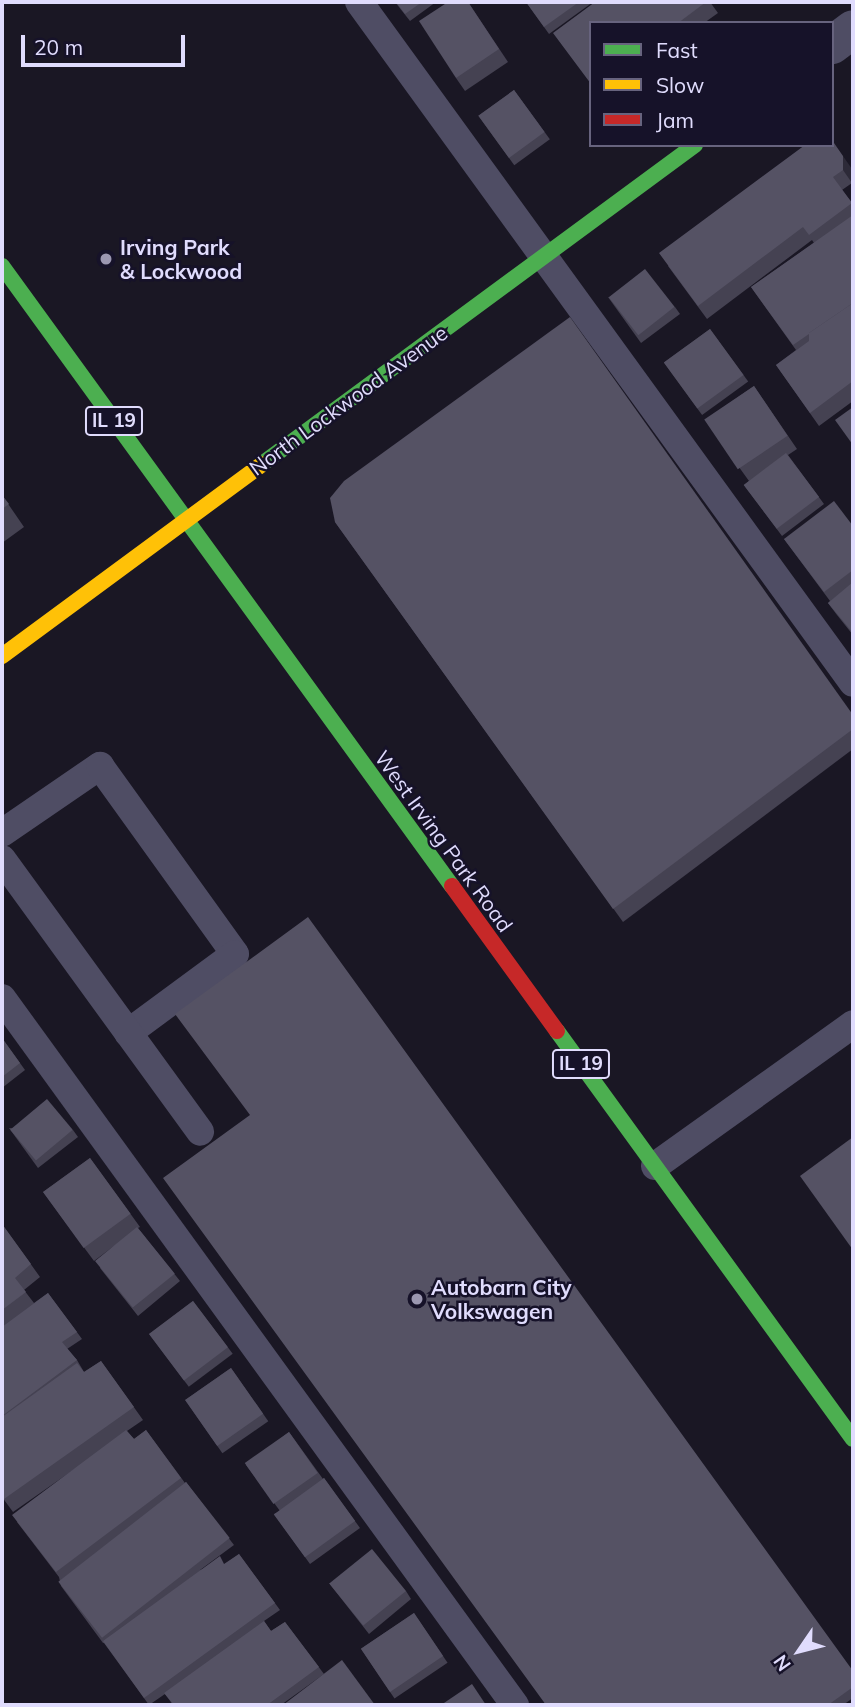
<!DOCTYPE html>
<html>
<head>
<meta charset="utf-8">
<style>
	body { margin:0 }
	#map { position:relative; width:855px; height:1707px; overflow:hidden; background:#1a1724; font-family:Mulish,sans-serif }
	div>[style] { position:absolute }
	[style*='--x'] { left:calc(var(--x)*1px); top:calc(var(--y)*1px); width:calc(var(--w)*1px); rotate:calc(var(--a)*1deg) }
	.lane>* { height:28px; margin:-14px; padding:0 14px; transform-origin:14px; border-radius:14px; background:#4f4d64 }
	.street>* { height:38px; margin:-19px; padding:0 19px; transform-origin:19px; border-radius:19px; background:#4f4d64 }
	.fast>* { height:16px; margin:-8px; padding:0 8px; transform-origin:8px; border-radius:8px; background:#4caf50 }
	.slow>* { height:16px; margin:-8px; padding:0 8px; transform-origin:8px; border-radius:8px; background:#ffc107 }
	.jam>* { height:16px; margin:-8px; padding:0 8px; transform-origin:8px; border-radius:8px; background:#c62828 }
	.wall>* { inset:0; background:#454252; transform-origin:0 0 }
	.shaded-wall>* { inset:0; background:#2d2a38 }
	.building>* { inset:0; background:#555264; transform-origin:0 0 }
	.dots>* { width:19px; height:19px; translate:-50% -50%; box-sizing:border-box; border:4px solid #161229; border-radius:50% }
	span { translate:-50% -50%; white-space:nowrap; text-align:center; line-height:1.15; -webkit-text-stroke:5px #161229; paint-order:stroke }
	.shield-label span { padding:2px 5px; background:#161229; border:2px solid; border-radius:5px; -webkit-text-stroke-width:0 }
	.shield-label { font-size:19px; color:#e0dcfd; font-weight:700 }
	.poi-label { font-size:21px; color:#e0dcfd; font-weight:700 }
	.left { translate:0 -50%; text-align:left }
	.street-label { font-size:21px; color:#e0dcfd }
	.frame { position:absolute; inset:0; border:4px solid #e0dcfd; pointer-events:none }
	.legend { position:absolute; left:589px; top:21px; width:245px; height:126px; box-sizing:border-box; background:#161229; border:2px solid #67637e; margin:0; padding:9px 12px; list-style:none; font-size:21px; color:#e0dcfd }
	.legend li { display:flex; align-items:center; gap:14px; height:35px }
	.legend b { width:35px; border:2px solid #67637e }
	.north { position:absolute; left:764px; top:1616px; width:70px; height:70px; -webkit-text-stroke:5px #161229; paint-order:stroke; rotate:235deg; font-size:19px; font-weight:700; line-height:28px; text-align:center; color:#e0dcfd }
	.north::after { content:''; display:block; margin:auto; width:24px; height:32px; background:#e0dcfd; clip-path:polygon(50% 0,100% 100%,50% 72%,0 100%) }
	.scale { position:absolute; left:21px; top:35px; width:164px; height:32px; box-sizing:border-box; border:4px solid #e0dcfd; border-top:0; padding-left:9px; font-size:21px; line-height:24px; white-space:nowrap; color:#e0dcfd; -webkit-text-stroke:5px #161229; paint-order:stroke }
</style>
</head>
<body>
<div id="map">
	<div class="lane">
		<i style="--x:359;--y:2;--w:841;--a:54.04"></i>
		<i style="--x:2;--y:833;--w:119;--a:-34.4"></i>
		<i style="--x:100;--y:766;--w:231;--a:54.3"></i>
		<i style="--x:235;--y:954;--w:133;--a:143.6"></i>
		<i style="--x:2;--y:859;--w:337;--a:54"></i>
		<i style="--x:2;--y:998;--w:874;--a:54.04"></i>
		<i style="--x:655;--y:1166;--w:244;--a:-35.6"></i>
	</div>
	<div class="street">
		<i style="--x:832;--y:45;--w:26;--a:-37"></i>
	</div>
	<div class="fast">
		<i style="--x:2;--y:266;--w:766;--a:54.03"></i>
		<i style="--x:262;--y:464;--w:538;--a:-36.38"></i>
		<i style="--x:557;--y:1031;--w:504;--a:54.04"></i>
	</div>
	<div class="slow">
		<i style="--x:2;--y:656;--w:323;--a:-36.4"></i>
	</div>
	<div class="jam">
		<i style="--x:452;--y:886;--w:179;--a:54.1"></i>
	</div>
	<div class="wall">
		<i style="clip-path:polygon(395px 2px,436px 2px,410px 21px)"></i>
		<i style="clip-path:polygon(468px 2px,508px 62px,465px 91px,456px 78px)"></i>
		<i style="clip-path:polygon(526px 2px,593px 2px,549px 34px)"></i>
		<i style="clip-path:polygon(595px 2px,710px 2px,718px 13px,704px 23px,591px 23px)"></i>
		<i style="left:514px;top:90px;width:61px;height:44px;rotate:54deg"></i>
		<i style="clip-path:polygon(805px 145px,852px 169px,852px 183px,842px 190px,853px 204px,853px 401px,819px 426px,776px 365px,796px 350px,751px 287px,814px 243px,812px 240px,707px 319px,668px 266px)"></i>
		<i style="clip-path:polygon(608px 297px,675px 307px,680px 314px,641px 343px)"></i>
		<i style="left:710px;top:329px;width:65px;height:57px;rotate:54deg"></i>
		<i style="clip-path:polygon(754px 386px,797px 449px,788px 455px,824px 504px,782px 536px,744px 485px,749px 481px,705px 420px)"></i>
		<i style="clip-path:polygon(2px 495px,24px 527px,2px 543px)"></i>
		<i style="clip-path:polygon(335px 522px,853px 715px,853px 749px,623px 922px)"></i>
		<i style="clip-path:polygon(853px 526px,853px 635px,837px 615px,828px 603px,830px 601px,784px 539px)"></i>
		<i style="clip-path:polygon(2px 1038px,25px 1070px,2px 1088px)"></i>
		<i style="clip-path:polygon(250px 1115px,853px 1671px,853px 1698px,843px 1705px,546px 1705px)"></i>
		<i style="clip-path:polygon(9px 1128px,73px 1130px,78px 1137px,38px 1168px)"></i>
		<i style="clip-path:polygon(90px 1158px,140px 1227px,138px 1228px,180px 1281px,138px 1316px,100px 1268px,114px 1246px,94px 1261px,43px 1192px)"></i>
		<i style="clip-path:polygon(2px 1224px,40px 1277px,24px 1290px,34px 1303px,48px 1293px,82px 1339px,67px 1349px,77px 1360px,84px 1372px,101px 1361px,143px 1420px,127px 1431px,134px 1439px,146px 1430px,185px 1483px,186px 1482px,234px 1545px,200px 1570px,225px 1564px,239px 1554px,280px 1610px,264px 1621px,271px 1631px,285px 1622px,324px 1674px,281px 1705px,173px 1705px,165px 1694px,149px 1705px,104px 1643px,103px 1643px,61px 1586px,59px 1577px,17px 1522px,76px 1468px,13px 1512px,2px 1497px)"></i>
		<i style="left:193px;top:1301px;width:66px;height:55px;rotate:53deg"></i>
		<i style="left:231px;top:1368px;width:65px;height:56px;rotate:55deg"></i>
		<i style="clip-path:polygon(289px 1432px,323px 1479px,324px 1478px,360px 1528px,310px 1564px,274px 1514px,280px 1511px,246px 1465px)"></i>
		<i style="clip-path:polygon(329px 1583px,406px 1591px,411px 1599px,369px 1634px)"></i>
		<i style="left:414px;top:1613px;width:60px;height:64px;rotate:56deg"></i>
	</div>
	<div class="shaded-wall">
		<i style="clip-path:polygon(843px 156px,852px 169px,852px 183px,843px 170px)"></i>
	</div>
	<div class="building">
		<i style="clip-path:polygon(396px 2px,422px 2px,405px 14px)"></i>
		<i style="clip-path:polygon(448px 2px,468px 2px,499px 49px,456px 78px,419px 21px)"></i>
		<i style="clip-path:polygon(526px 2px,579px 2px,544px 27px)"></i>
		<i style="clip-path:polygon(595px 2px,706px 2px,678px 23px,591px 23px,591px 84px,553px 33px)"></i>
		<i style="left:514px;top:90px;width:52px;height:44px;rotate:54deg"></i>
		<i style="clip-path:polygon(832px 143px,834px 143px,843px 156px,843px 170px,833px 177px,852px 203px,809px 235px,803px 227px,698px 306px,659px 253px,805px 145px,832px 145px)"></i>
		<i style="clip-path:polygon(853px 215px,853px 303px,809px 333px,809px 334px,793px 345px,751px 287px)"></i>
		<i style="left:645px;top:269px;width:48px;height:46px;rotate:52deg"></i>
		<i style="clip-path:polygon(853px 303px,853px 381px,810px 413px,776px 365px,809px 341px,809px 333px)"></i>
		<i style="clip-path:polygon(570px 317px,853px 715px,853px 729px,613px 909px,335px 522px,330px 498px,344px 481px)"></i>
		<i style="left:710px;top:329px;width:57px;height:57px;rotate:54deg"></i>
		<i style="left:754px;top:386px;width:60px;height:60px;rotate:56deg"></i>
		<i style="clip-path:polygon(853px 407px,853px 445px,835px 420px)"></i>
		<i style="left:786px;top:453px;width:55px;height:53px;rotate:53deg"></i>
		<i style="clip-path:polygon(2px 495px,9px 504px,2px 509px)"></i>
		<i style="clip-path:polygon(834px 501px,853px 526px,853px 570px,824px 592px,784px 539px)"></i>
		<i style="clip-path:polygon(853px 582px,853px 633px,828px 603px)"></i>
		<i style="clip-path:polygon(308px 917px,853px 1671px,853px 1687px,828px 1705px,546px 1705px,163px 1178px,250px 1115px,175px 1014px)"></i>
		<i style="clip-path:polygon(2px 1038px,20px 1063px,2px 1077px)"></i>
		<i style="left:47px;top:1099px;width:40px;height:48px;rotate:50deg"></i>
		<i style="clip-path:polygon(853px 1137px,853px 1250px,800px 1176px)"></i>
		<i style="left:90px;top:1158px;width:69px;height:58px;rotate:54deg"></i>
		<i style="clip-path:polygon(2px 1224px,31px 1264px,15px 1278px,26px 1292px,2px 1310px)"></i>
		<i style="left:137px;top:1227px;width:60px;height:54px;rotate:51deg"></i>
		<i style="clip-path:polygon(48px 1293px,77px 1332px,62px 1342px,77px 1360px,2px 1416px,2px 1327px)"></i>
		<i style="left:193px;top:1301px;width:58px;height:55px;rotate:53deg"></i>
		<i style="clip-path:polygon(101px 1361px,134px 1407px,4px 1499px,2px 1496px,2px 1417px,77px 1363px,84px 1372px)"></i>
		<i style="left:231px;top:1368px;width:56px;height:56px;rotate:55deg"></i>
		<i style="clip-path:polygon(126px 1430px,134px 1439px,146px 1430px,181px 1478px,56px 1572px,12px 1515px)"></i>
		<i style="left:289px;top:1432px;width:50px;height:54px;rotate:55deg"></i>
		<i style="left:324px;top:1478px;width:53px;height:62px;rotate:54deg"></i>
		<i style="left:186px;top:1482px;width:71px;height:162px;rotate:52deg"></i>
		<i style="left:372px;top:1549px;width:54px;height:55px;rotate:51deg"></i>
		<i style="clip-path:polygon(239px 1554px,275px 1603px,144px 1698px,103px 1641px,220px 1556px,224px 1564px)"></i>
		<i style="left:414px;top:1613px;width:52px;height:64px;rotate:56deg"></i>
		<i style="clip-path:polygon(264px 1621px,271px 1631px,285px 1622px,319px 1667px,267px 1705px,174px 1705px,164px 1693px)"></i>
		<i style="clip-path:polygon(342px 1660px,375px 1705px,283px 1705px)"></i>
		<i style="clip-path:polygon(472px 1684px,486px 1705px,441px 1705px)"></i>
	</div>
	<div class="dots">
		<i style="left:106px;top:259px;background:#9b97b1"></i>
		<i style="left:417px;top:1299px;background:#9b97b1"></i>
	</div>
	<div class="shield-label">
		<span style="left:114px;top:421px">IL 19</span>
		<span style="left:581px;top:1064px">IL 19</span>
	</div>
	<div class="poi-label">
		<span class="left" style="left:120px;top:259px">Irving Park<br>&amp; Lockwood</span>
		<span class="left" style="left:431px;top:1299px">Autobarn City<br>Volkswagen</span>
	</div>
	<div class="street-label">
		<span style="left:348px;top:400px;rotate:-36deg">North Lockwood Avenue</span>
		<span style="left:444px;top:841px;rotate:54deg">West Irving Park Road</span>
	</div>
	<div class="frame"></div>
	<ul class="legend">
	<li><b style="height:9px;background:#4caf50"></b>Fast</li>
	<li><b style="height:9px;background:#ffc107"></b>Slow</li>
	<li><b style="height:9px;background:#c62828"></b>Jam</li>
	</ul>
	<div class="north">N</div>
	<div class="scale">20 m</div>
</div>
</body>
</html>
